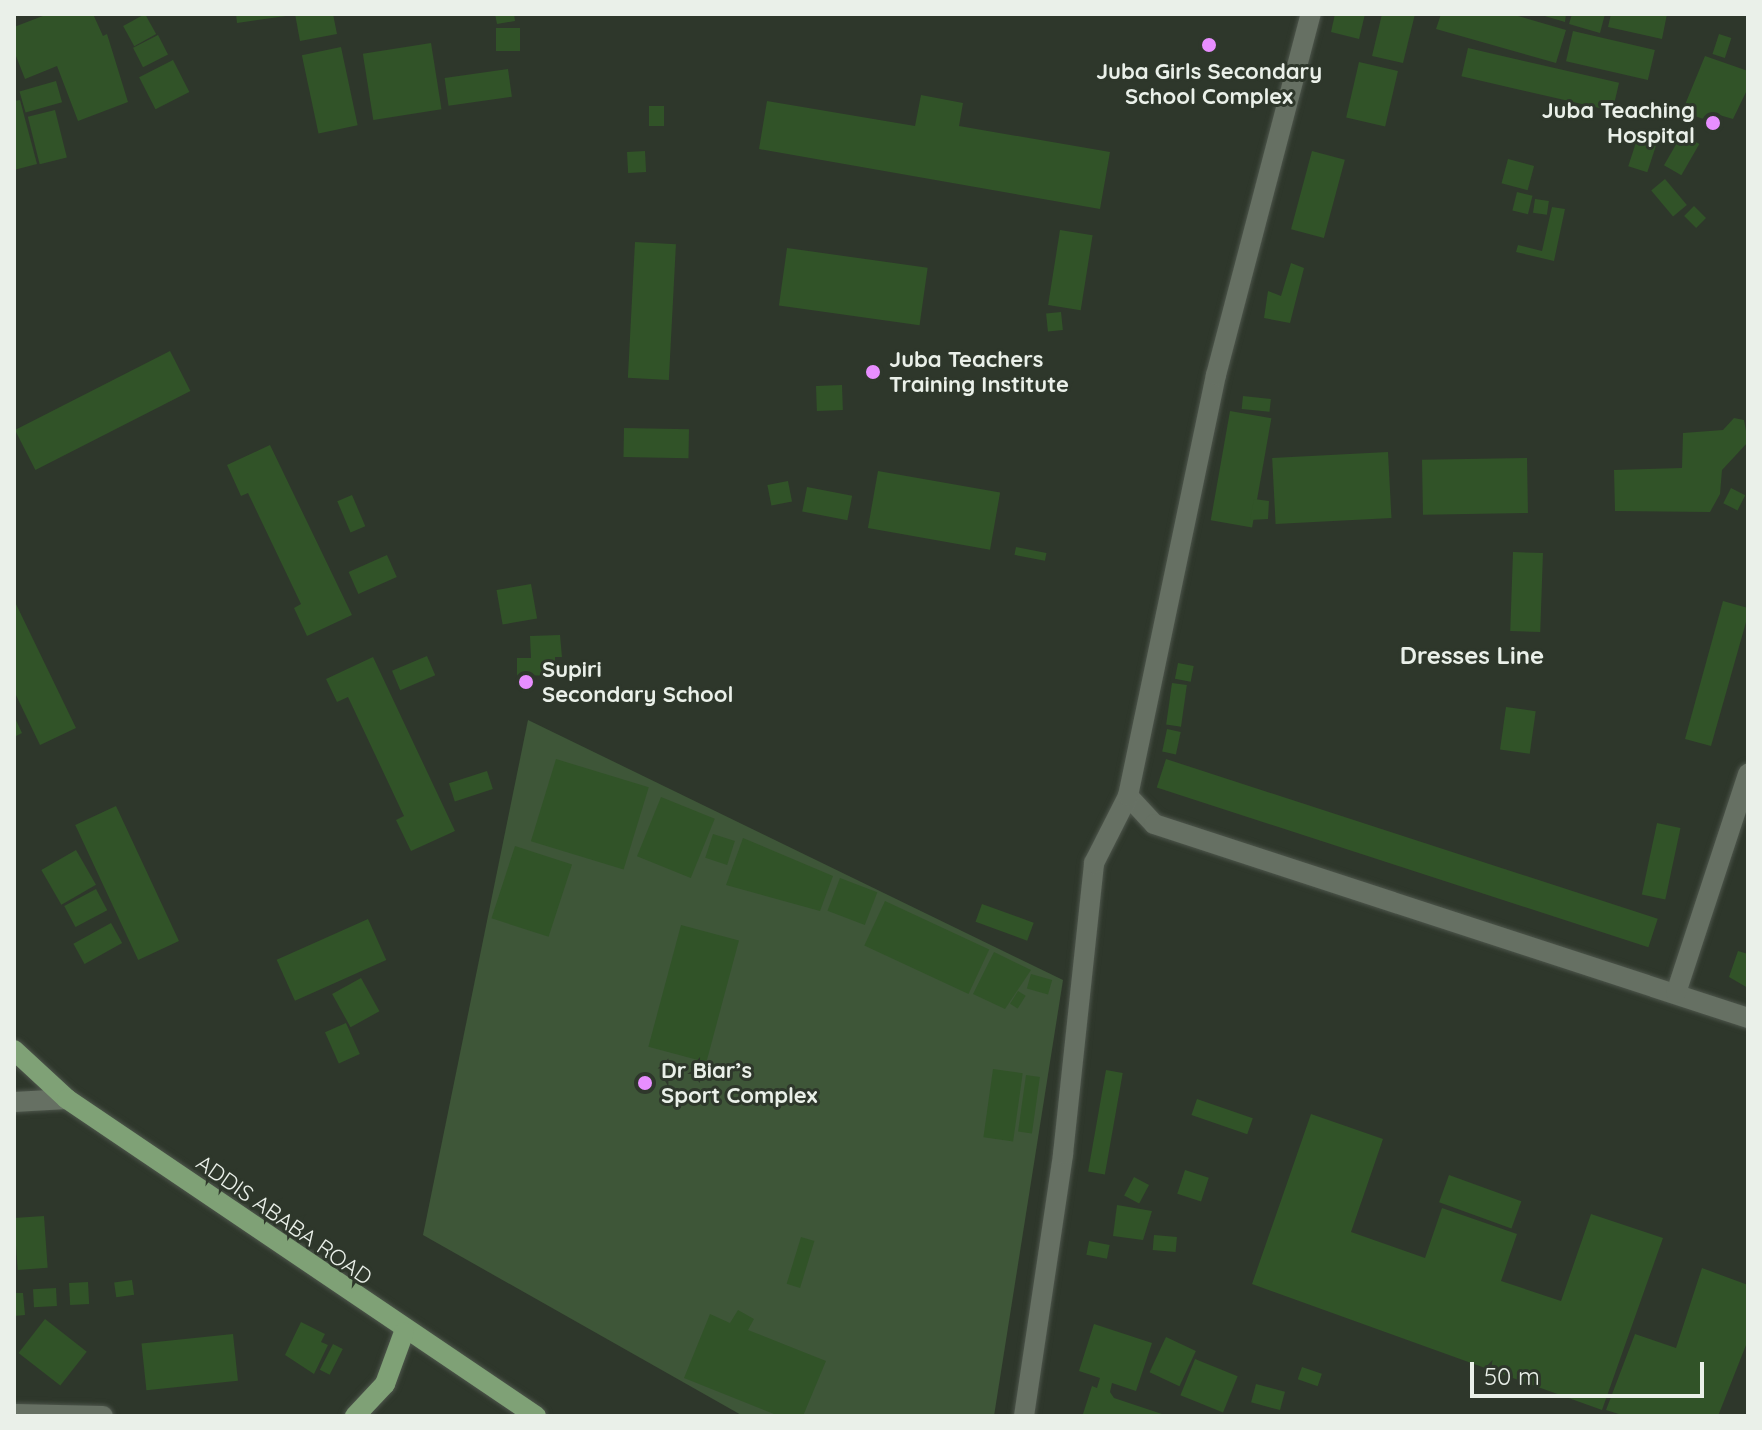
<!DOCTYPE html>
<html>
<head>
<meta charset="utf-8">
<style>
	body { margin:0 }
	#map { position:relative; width:1762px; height:1430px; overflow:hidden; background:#2e372b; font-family:Quicksand,sans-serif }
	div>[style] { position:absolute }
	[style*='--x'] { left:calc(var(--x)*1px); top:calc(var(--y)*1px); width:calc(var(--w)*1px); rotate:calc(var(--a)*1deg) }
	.green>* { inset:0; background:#3e5638 }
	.building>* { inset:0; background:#315328; transform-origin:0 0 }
	.roads { filter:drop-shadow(0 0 2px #4d554b) drop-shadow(0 0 2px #4d554b) }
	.minor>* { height:20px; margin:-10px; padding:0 10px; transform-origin:10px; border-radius:10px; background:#667063 }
	.major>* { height:20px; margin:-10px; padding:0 10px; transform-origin:10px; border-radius:10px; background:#7fa176 }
	.dots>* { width:22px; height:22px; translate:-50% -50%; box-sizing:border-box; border:4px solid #2e372b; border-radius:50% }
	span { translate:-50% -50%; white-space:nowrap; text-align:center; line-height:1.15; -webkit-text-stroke:6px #2e372b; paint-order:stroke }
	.poi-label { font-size:22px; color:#eaf0e9; font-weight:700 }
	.right { translate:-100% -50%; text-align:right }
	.left { translate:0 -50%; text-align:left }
	.street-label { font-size:22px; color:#eaf0e9 }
	.neighbourhood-label { font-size:24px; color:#eaf0e9; font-weight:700 }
	.frame { position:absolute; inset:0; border:16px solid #eaf0e9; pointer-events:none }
	.scale { position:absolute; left:1470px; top:1362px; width:234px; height:36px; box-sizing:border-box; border:4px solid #eaf0e9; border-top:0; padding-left:10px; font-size:24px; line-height:28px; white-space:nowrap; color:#eaf0e9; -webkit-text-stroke:6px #2e372b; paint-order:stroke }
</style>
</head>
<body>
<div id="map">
	<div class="green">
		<i style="clip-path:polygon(528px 720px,1063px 980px,994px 1416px,743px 1416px,423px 1235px)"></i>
	</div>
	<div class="building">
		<i style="clip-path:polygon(48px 14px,93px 14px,103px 36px,107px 34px,128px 102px,78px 121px,57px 66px,25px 79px,14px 51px,14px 27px)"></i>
		<i style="left:145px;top:14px;width:23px;height:25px;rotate:61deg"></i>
		<i style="clip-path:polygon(236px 14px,286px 14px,286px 16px,237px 23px)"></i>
		<i style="clip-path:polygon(295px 14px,333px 14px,337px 34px,300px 41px)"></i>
		<i style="clip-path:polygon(495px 14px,514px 14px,515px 21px,497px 24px)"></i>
		<i style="clip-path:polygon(1335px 14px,1365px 14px,1359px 39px,1331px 32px)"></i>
		<i style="clip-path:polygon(1382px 14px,1415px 14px,1403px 63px,1372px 56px)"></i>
		<i style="clip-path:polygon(1441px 14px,1511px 14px,1566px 30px,1556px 63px,1436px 29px)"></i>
		<i style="clip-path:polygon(1538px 14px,1566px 14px,1565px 22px)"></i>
		<i style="clip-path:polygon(1572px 14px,1605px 14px,1600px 33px,1569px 24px)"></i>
		<i style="clip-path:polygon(1611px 14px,1667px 14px,1662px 39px,1608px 27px)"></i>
		<i style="left:496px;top:28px;width:24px;height:23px"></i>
		<i style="left:1573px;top:31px;width:84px;height:31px;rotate:13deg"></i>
		<i style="left:1719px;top:34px;width:13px;height:21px;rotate:18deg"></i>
		<i style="left:158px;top:35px;width:22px;height:28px;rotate:63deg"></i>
		<i style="left:431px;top:43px;width:67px;height:69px;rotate:81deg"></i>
		<i style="left:341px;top:47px;width:80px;height:40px;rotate:78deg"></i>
		<i style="left:1468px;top:48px;width:155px;height:29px;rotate:13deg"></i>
		<i style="clip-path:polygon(1705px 56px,1748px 71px,1748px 88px,1733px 119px,1716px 114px,1713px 122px,1682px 112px)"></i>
		<i style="left:173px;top:60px;width:36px;height:38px;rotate:63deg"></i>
		<i style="left:1359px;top:62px;width:40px;height:57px;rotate:13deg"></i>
		<i style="left:508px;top:69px;width:28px;height:64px;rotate:82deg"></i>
		<i style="left:56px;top:81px;width:22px;height:38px;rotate:74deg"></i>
		<i style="clip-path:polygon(921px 95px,963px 103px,959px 126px,1110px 152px,1100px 209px,759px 149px,767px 101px,915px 126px)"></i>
		<i style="clip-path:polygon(20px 100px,37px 164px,14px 170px,14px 101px)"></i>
		<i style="left:664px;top:106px;width:20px;height:15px;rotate:90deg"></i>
		<i style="left:55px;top:110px;width:49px;height:28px;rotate:76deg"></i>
		<i style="left:1640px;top:130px;width:20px;height:38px;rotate:18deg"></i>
		<i style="left:1682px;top:134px;width:20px;height:36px;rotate:30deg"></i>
		<i style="left:645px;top:151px;width:21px;height:18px;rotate:87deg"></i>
		<i style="left:1312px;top:151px;width:34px;height:81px;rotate:15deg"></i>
		<i style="left:1508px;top:159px;width:27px;height:25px;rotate:15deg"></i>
		<i style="left:1665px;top:179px;width:34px;height:18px;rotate:50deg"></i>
		<i style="left:1517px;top:192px;width:16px;height:19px;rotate:14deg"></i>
		<i style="left:1535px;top:199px;width:14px;height:14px;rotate:8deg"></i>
		<i style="left:1694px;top:206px;width:17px;height:14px;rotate:45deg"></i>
		<i style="clip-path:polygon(1552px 207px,1565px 209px,1554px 261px,1516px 252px,1518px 245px,1542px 251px)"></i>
		<i style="left:1060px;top:230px;width:33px;height:76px;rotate:9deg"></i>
		<i style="left:635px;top:242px;width:41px;height:136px;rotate:3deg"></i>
		<i style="left:787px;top:248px;width:142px;height:58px;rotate:8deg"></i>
		<i style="clip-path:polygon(1291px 263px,1304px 268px,1290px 323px,1264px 318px,1268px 291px,1281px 296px)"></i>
		<i style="left:1061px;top:312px;width:18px;height:15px;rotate:84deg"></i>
		<i style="left:170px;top:351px;width:45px;height:174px;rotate:63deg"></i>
		<i style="left:842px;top:385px;width:25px;height:26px;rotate:88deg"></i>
		<i style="left:1243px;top:396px;width:28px;height:13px;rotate:6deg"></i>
		<i style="left:1230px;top:411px;width:42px;height:111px;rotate:10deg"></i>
		<i style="clip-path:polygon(1734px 418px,1744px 420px,1748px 442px,1722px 470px,1720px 494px,1710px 512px,1615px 511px,1614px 470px,1682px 468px,1683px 433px,1723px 430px)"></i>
		<i style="left:624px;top:428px;width:65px;height:29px;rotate:1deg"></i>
		<i style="clip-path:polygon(270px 445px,352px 615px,307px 636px,294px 608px,301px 604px,248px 493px,241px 496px,227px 465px)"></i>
		<i style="left:1388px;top:452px;width:66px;height:116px;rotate:87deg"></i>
		<i style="left:1527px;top:458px;width:55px;height:105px;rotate:89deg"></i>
		<i style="left:878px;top:471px;width:124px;height:58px;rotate:10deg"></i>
		<i style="left:788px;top:481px;width:21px;height:21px;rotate:79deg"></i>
		<i style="left:807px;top:487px;width:46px;height:25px;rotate:11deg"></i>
		<i style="left:1731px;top:488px;width:16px;height:17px;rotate:27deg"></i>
		<i style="left:352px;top:495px;width:34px;height:16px;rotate:67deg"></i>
		<i style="clip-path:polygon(1254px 499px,1269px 501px,1268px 519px,1250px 520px)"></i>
		<i style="left:1016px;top:547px;width:31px;height:8px;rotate:11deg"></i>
		<i style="left:1513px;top:552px;width:30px;height:79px;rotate:2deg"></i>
		<i style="left:387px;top:555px;width:24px;height:42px;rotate:66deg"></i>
		<i style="left:531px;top:584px;width:35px;height:35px;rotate:80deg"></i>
		<i style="clip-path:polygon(14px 600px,76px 728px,40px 745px,14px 691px)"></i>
		<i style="clip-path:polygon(1723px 601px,1748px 608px,1748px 615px,1711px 746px,1685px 739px)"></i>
		<i style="clip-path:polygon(560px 635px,562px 657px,555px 657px,555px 675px,517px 676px,517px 658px,531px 658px,530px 636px)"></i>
		<i style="left:427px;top:656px;width:21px;height:38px;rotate:67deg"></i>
		<i style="clip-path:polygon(373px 657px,455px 831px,411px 851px,396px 820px,404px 816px,348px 697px,337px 702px,326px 679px)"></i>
		<i style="left:1178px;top:663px;width:16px;height:16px;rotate:11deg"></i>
		<i style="left:1172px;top:683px;width:15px;height:42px;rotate:8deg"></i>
		<i style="left:1506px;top:707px;width:30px;height:43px;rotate:8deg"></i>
		<i style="clip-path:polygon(14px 716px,22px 733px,14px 737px)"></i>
		<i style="left:1167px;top:729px;width:14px;height:23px;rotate:12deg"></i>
		<i style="left:556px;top:759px;width:97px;height:86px;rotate:17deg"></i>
		<i style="left:1166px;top:759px;width:517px;height:30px;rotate:18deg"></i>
		<i style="left:487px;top:771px;width:19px;height:40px;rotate:72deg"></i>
		<i style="left:661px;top:797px;width:58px;height:64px;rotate:22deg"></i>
		<i style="left:116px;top:806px;width:149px;height:45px;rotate:65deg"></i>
		<i style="left:1657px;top:823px;width:24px;height:73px;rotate:12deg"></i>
		<i style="left:713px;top:834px;width:23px;height:25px;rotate:18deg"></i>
		<i style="clip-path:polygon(743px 838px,833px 876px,820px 911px,726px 885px)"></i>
		<i style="left:515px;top:846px;width:60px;height:76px;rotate:18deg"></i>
		<i style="left:76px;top:850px;width:40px;height:40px;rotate:60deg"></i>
		<i style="left:840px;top:878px;width:40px;height:35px;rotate:21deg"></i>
		<i style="left:96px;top:889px;width:24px;height:36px;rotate:62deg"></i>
		<i style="left:885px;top:901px;width:115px;height:49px;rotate:25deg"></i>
		<i style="left:982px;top:904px;width:55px;height:19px;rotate:20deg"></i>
		<i style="left:368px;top:919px;width:45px;height:100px;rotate:66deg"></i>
		<i style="left:111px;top:923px;width:23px;height:43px;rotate:61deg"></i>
		<i style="left:681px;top:925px;width:60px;height:126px;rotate:15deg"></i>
		<i style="clip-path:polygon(1738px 951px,1748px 954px,1748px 988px,1729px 977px)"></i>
		<i style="clip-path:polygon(994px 952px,1031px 970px,1005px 1009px,973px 994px)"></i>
		<i style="left:1031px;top:974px;width:22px;height:15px;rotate:16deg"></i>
		<i style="left:361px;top:978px;width:38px;height:33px;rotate:61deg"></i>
		<i style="left:1018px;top:991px;width:9px;height:15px;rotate:32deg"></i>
		<i style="left:346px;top:1023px;width:34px;height:23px;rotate:66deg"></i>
		<i style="left:993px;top:1069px;width:30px;height:69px;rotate:8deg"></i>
		<i style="left:1106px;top:1070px;width:17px;height:103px;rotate:10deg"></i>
		<i style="left:1026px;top:1075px;width:14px;height:57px;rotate:8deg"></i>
		<i style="left:1197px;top:1099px;width:59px;height:17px;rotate:19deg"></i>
		<i style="clip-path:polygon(1311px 1114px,1383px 1139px,1351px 1232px,1425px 1258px,1442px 1208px,1517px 1234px,1501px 1281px,1561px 1301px,1591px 1214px,1663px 1238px,1602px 1410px,1252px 1284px)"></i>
		<i style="left:1185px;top:1170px;width:25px;height:25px;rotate:18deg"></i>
		<i style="left:1449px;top:1175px;width:77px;height:29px;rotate:20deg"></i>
		<i style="left:1134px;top:1177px;width:17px;height:21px;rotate:28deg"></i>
		<i style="clip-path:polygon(1117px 1205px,1152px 1211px,1143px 1240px,1113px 1236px)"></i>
		<i style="left:44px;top:1216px;width:52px;height:30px;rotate:86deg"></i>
		<i style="left:1154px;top:1235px;width:23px;height:15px;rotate:5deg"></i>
		<i style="left:801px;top:1237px;width:14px;height:49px;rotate:17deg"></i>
		<i style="left:1089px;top:1241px;width:21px;height:14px;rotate:11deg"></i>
		<i style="clip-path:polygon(1702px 1268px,1748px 1285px,1748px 1340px,1718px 1416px,1625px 1416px,1606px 1410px,1635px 1334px,1676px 1348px)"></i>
		<i style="left:132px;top:1280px;width:15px;height:18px;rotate:82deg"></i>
		<i style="left:88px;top:1282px;width:22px;height:19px;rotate:87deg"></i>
		<i style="left:56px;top:1288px;width:18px;height:23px;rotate:87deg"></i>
		<i style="clip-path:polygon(14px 1293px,23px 1293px,25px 1315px,14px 1316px)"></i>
		<i style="clip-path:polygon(738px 1310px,754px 1319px,748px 1330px,826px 1361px,803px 1416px,779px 1416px,684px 1378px,710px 1314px,730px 1323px)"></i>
		<i style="left:45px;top:1319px;width:53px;height:43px;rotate:38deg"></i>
		<i style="clip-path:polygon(301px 1322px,325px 1334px,321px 1342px,328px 1345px,314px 1374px,285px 1355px)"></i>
		<i style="clip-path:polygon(1094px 1324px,1152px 1343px,1136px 1391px,1112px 1383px,1110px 1392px,1114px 1398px,1168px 1416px,1083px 1414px,1092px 1386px,1097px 1388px,1100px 1378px,1079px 1371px)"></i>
		<i style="left:233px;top:1334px;width:47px;height:92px;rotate:84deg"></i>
		<i style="left:1166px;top:1337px;width:33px;height:39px;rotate:25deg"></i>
		<i style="left:333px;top:1344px;width:11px;height:29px;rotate:27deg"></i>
		<i style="left:1195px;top:1359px;width:46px;height:39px;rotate:22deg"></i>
		<i style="left:1302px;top:1367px;width:21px;height:13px;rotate:19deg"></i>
		<i style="left:1256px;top:1384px;width:30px;height:19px;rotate:15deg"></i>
	</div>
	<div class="roads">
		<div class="minor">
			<i style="--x:1128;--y:796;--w:38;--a:47"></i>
			<i style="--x:1154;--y:824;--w:625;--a:18.09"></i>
			<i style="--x:1676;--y:993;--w:231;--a:-71.8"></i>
			<i style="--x:14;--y:1102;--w:53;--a:-3.2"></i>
			<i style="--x:14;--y:1414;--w:89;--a:1.3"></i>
			<i style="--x:1024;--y:1416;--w:265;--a:-81.5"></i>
			<i style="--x:1063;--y:1154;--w:293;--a:-83.9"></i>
			<i style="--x:1094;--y:863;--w:75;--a:-63.1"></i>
			<i style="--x:1128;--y:796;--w:430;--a:-78.2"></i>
			<i style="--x:1216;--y:375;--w:373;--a:-75.3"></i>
		</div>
		<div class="major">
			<i style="--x:14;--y:1050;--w:72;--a:42.8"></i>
			<i style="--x:67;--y:1099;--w:566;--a:34.06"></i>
			<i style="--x:355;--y:1416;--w:44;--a:-46.8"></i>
			<i style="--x:385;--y:1384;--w:55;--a:-69.9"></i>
		</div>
	</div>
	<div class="dots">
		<i style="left:1209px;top:45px;background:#e88eff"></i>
		<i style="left:1713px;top:123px;background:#e88eff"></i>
		<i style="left:873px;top:372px;background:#e88eff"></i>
		<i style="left:526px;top:682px;background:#e88eff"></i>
		<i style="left:645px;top:1083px;background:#e88eff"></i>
	</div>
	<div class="poi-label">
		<span style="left:1209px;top:84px">Juba Girls Secondary<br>School Complex</span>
		<span class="right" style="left:1695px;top:123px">Juba Teaching<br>Hospital</span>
		<span class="left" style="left:889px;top:372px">Juba Teachers<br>Training Institute</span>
		<span class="left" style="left:542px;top:682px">Supiri<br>Secondary School</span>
		<span class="left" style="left:661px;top:1083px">Dr Biar’s<br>Sport Complex</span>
	</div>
	<div class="street-label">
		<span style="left:284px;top:1220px;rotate:35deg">ADDIS ABABA ROAD</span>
	</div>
	<div class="neighbourhood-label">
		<span style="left:1472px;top:656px">Dresses Line</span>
	</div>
	<div class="frame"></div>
	<div class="scale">50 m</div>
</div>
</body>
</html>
